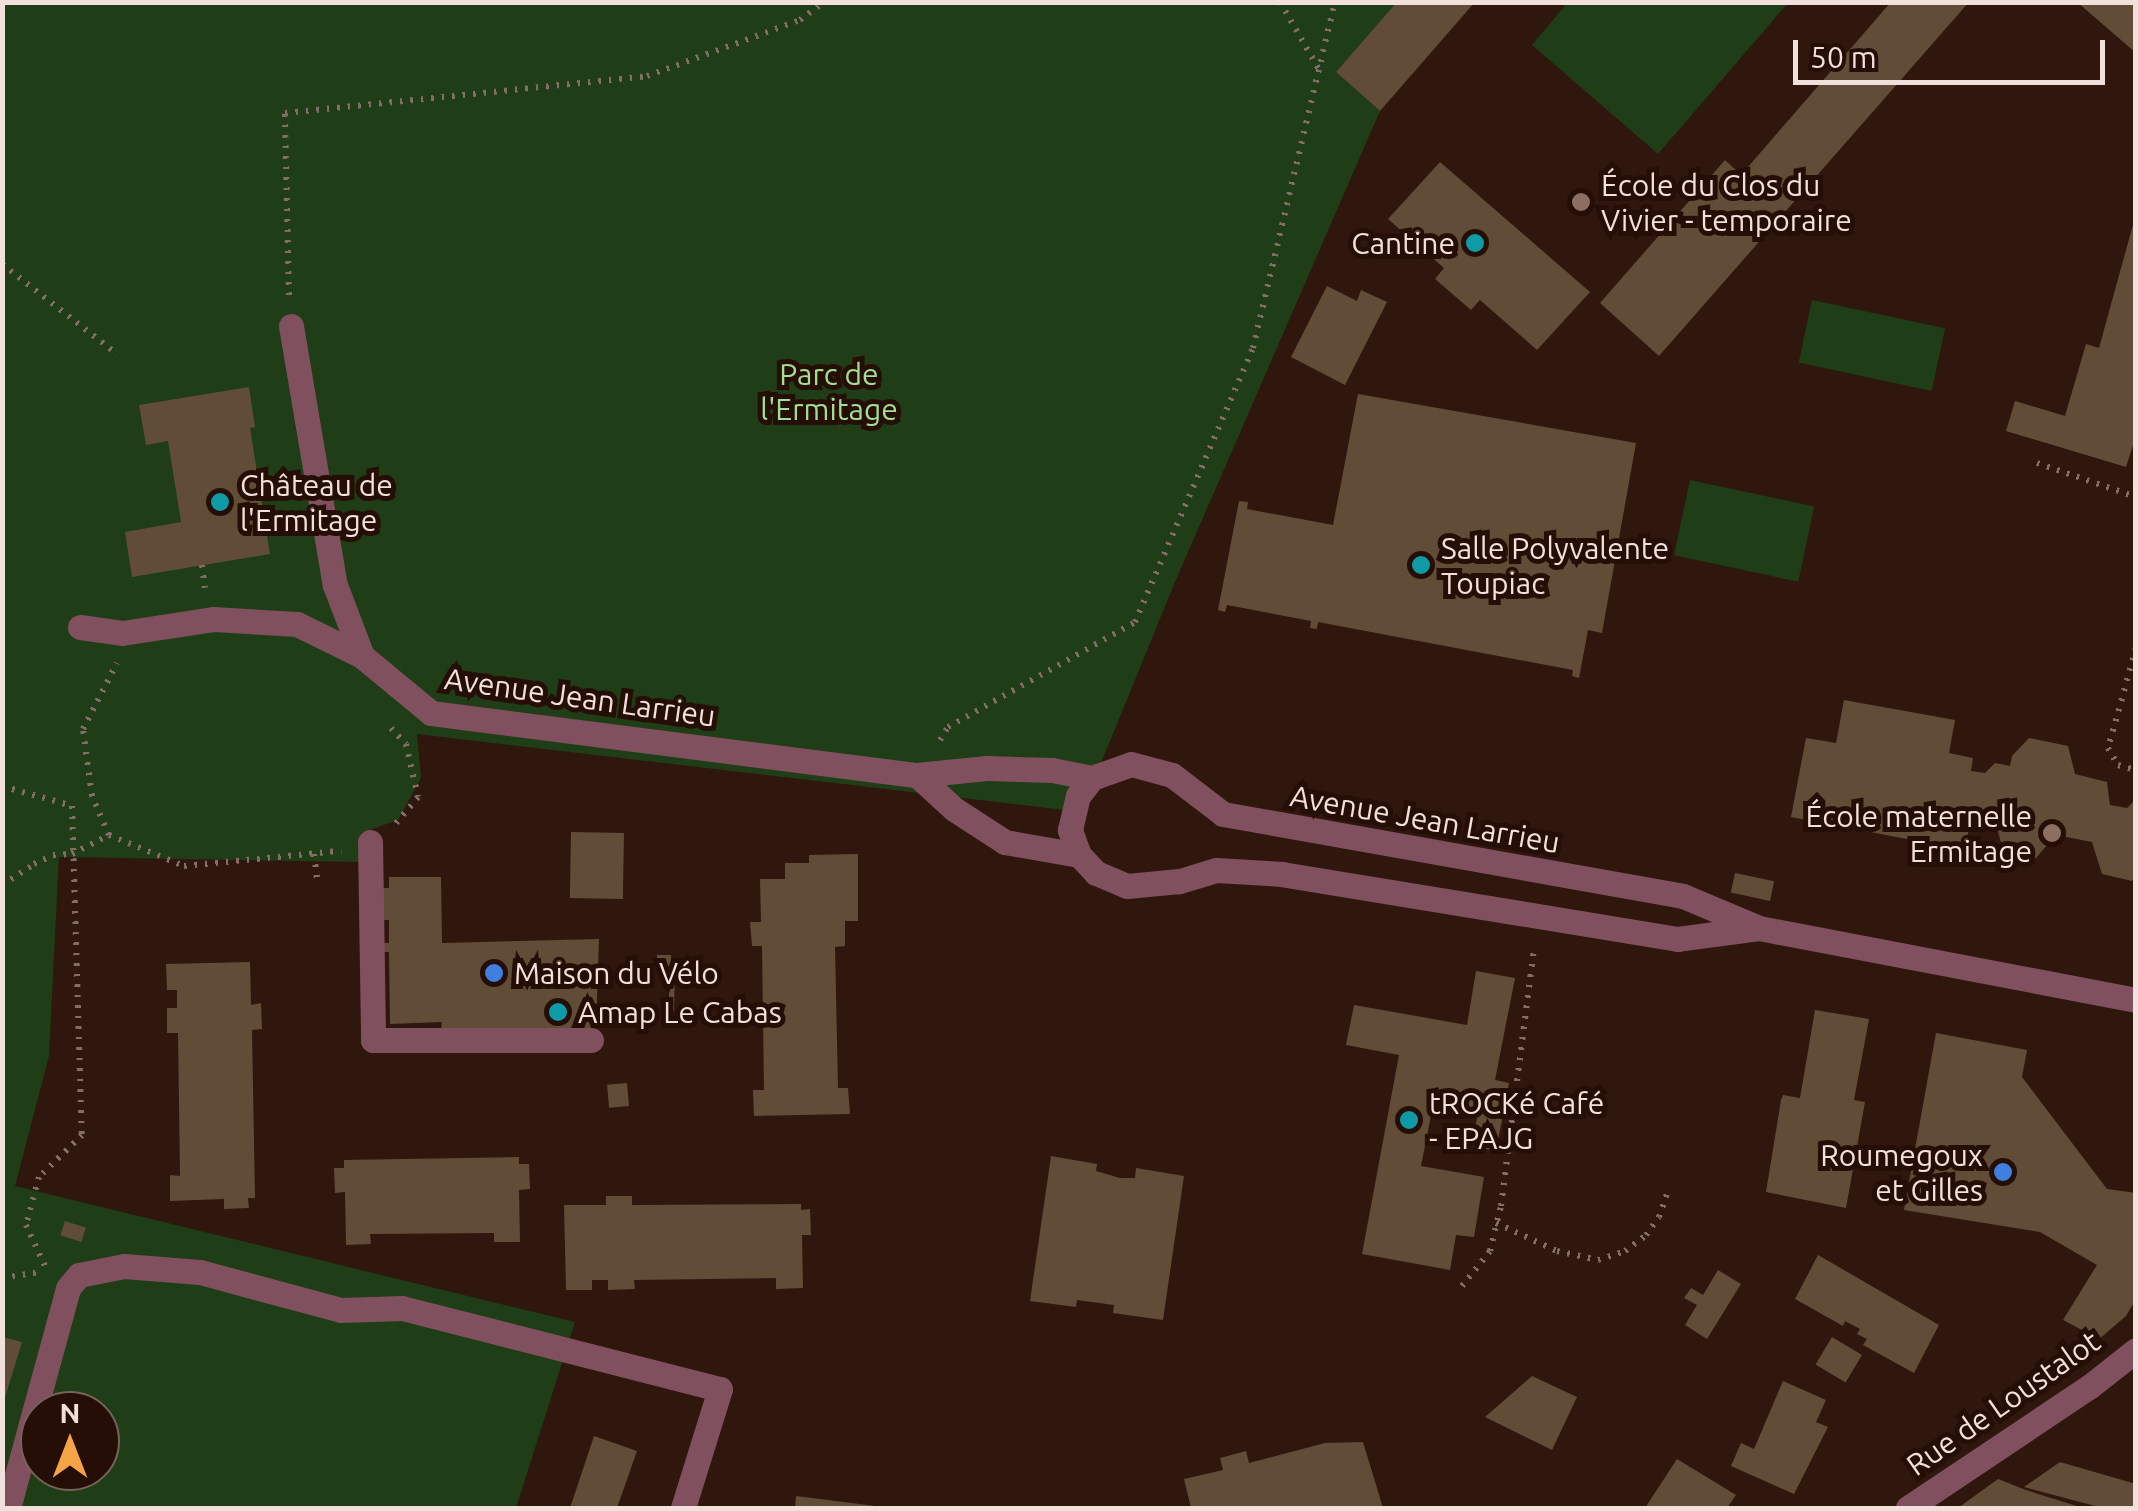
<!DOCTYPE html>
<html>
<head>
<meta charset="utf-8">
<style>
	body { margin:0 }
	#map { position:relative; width:2138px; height:1511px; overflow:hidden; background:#2f170e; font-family:Ubuntu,sans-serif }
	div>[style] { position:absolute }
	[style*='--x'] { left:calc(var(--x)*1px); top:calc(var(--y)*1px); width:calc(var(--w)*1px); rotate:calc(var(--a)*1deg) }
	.green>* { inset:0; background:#1f3d16; transform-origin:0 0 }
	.building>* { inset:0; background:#614c38; transform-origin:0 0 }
	.path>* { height:6px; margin-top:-3px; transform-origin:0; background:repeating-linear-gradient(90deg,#836e66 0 2.5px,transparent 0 10.5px) }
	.minor>* { height:25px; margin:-12.5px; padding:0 12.5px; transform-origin:12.5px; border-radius:12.5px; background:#81505e }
	.dots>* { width:28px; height:28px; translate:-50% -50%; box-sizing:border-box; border:5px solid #250e05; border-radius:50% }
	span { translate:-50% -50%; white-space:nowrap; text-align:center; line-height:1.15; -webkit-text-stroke:10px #250e05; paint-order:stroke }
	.poi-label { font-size:30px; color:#f2e1da }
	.left { translate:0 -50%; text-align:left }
	.right { translate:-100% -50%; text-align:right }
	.park-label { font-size:30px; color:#a2df92 }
	.street-label { font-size:30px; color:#f2e1da }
	.frame { position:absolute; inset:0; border:5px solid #f2e1da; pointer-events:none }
	.north { position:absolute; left:20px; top:1391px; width:100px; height:100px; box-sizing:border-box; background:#250e05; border:2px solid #77625a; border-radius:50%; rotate:0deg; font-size:28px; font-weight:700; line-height:40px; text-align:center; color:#f2e1da }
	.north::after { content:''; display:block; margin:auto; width:35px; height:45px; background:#f5a346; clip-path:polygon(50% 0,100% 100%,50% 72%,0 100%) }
	.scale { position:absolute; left:1793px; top:40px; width:312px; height:45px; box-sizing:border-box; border:5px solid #f2e1da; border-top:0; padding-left:12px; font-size:30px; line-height:35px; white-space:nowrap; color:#f2e1da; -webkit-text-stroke:8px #250e05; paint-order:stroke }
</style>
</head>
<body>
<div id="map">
	<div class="green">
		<i style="clip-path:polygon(1568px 2px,1788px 2px,1788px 3px,1658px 154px,1532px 45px)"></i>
		<i style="clip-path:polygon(evenodd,3px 3px,1397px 3px,1336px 72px,1380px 111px,1175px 582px,1081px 812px,417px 734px,421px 778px,398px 820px,361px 833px,361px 862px,59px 857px,49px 1056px,15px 1186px,575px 1322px,516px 1508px,3px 1508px,3px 3px,40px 1411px,100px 1411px,100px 1471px,40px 1471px,40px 1411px)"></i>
		<i style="left:1812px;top:300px;width:136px;height:64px;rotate:12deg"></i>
		<i style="left:1690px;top:480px;width:127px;height:77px;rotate:12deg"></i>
	</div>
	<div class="building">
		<i style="clip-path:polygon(1397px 2px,1475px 2px,1380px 111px,1336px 72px)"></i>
		<i style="clip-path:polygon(1891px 2px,1969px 2px,1659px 356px,1600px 303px,1725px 160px,1741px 175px)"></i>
		<i style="clip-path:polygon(2077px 2px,2136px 2px,2136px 53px)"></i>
		<i style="clip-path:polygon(1440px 162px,1590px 292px,1537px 350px,1480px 300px,1471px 310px,1435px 279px,1444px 268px,1388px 219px)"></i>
		<i style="clip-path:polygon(2134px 221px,2136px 436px,2126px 467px,2006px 431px,2015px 401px,2065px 416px,2086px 344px,2099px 348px)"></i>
		<i style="clip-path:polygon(1327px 286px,1357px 301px,1361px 290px,1387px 302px,1345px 385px,1291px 357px)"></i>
		<i style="clip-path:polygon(249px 387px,255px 427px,250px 428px,270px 554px,132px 577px,125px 532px,181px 522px,168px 441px,146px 445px,139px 405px)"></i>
		<i style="clip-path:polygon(1358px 394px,1636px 443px,1602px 633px,1588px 630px,1579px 678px,1572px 676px,1573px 670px,1318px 622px,1317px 629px,1310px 628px,1311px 621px,1227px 605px,1225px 612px,1218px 610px,1239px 501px,1248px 502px,1247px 509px,1333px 525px)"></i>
		<i style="clip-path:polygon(1844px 700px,1955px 720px,1949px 753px,1973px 758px,1971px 771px,1985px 773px,1995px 763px,2010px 766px,2012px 756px,2029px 738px,2068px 746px,2075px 774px,2107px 782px,2110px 805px,2127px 808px,2136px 799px,2136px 876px,2132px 881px,2102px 874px,2092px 842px,2056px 835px,2035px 859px,2004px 853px,1995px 821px,1971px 817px,1965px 850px,1791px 817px,1806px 738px,1836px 743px)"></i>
		<i style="left:624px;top:833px;width:66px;height:53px;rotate:91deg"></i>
		<i style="clip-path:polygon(858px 854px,858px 921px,845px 921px,845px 946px,835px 947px,838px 1088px,848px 1088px,850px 1114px,754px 1116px,753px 1090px,764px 1090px,762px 946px,752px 946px,750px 922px,761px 922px,760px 879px,785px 879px,785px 863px,809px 863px,809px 855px)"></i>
		<i style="left:1735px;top:873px;width:40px;height:20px;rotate:12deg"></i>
		<i style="clip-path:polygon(389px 877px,441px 877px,442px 943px,599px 939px,596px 1028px,441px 1030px,442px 1022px,390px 1024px,389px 952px,381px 952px,380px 943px,389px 943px,389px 920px,379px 920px,380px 888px,389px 888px)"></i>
		<i style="left:657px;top:955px;width:14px;height:17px"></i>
		<i style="clip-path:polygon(250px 962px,251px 1005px,261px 1003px,262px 1029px,252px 1030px,255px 1198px,248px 1198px,249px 1208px,224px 1209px,224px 1199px,170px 1201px,170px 1175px,180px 1176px,178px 1033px,167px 1033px,167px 1008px,177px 1008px,177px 990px,167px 990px,166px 964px)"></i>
		<i style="clip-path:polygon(1476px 971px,1515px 978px,1495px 1080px,1509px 1083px,1496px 1151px,1472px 1146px,1477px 1118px,1432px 1110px,1421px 1166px,1484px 1177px,1474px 1237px,1456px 1235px,1450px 1270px,1362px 1254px,1399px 1055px,1346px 1045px,1354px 1005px,1467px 1025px)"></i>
		<i style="clip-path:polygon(669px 973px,675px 973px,674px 1011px,662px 1010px,663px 998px,669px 998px)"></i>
		<i style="clip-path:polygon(1815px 1010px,1869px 1019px,1854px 1100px,1865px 1102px,1846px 1208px,1766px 1192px,1781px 1100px,1783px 1095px,1800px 1098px)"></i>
		<i style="clip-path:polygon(1936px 1033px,2027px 1050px,2022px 1077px,2107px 1189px,2136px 1193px,2136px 1299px,2126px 1316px,2099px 1339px,2063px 1320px,2097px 1265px,2040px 1232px,1904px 1210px)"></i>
		<i style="left:627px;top:1083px;width:23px;height:20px;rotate:85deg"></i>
		<i style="clip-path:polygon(1051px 1156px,1097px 1164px,1096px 1171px,1120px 1178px,1135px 1178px,1136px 1168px,1184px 1176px,1163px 1320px,1113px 1313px,1114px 1305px,1077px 1300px,1076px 1307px,1030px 1301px)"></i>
		<i style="clip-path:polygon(519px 1157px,519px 1164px,529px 1164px,530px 1189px,519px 1190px,520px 1242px,494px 1242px,494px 1233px,370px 1234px,371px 1244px,346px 1245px,345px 1192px,335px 1193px,334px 1168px,344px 1168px,344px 1160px)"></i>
		<i style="clip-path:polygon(606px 1196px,632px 1196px,632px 1205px,801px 1204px,801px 1210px,810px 1209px,811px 1235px,802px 1235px,803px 1288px,776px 1289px,776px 1278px,634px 1280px,635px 1289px,608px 1290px,608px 1280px,592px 1280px,592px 1290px,566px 1290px,564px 1205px,606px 1205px)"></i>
		<i style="left:65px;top:1221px;width:22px;height:15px;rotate:18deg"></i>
		<i style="clip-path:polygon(1818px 1255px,1939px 1325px,1914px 1373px,1863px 1345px,1867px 1339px,1857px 1334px,1860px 1329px,1845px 1321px,1843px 1326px,1795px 1299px)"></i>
		<i style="clip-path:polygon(1718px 1270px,1741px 1284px,1707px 1339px,1685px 1325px,1697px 1305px,1684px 1298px,1691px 1288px,1703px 1295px)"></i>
		<i style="clip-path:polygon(2px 1337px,22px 1342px,3px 1404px,2px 1404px)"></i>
		<i style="left:1832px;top:1337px;width:35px;height:32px;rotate:31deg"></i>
		<i style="clip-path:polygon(1532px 1376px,1577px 1397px,1552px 1450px,1485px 1417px)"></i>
		<i style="clip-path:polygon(1783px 1381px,1826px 1400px,1816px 1422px,1828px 1427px,1794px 1494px,1731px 1466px,1741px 1443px,1754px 1449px)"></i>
		<i style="clip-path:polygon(594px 1436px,637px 1451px,617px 1508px,570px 1508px)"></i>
		<i style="clip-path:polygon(1363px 1442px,1383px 1508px,1191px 1508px,1184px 1479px,1223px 1470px,1220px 1458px,1246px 1451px,1249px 1463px,1325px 1443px)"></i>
		<i style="clip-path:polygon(1677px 1459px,1736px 1495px,1727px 1508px,1645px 1508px)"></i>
		<i style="clip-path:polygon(2060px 1462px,2136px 1484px,2136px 1508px,2103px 1508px,2024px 1487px)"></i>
		<i style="clip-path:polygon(1998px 1479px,2026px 1490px,2083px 1508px,1958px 1508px)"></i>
		<i style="clip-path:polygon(796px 1496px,875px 1506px,875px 1508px,795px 1508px)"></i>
	</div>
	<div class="path">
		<i style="--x:1280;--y:2;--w:80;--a:59.9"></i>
		<i style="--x:2;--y:264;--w:147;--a:38.1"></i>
		<i style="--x:289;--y:295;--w:182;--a:-91.3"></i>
		<i style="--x:285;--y:113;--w:364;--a:-5.8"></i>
		<i style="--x:647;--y:76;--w:163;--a:-20.1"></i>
		<i style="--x:800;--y:20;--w:30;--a:-37"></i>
		<i style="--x:2037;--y:463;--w:105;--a:19"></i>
		<i style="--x:258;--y:481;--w:27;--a:-8"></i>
		<i style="--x:202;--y:565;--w:23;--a:83"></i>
		<i style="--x:2136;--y:648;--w:104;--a:105.6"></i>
		<i style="--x:2108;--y:748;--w:20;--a:60"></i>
		<i style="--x:2118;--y:765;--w:19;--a:16"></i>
		<i style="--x:391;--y:728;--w:22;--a:47"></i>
		<i style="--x:406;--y:744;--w:54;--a:77.2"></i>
		<i style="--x:418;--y:797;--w:35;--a:130"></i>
		<i style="--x:940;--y:740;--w:15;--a:-58"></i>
		<i style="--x:948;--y:727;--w:214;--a:-29.3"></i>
		<i style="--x:1135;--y:622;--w:298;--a:-66.7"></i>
		<i style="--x:1253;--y:348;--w:356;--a:-76.7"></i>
		<i style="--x:2;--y:786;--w:73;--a:15.9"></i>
		<i style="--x:72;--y:806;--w:329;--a:88.3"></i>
		<i style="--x:82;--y:1135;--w:60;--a:135.7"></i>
		<i style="--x:39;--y:1177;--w:50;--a:105.2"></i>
		<i style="--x:26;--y:1225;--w:47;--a:65.1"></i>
		<i style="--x:109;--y:835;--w:81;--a:22.5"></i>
		<i style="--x:184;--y:866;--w:158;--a:-5.5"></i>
		<i style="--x:314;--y:854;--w:26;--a:83"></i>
		<i style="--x:2;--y:885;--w:38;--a:-33"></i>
		<i style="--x:34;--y:864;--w:21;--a:-25"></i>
		<i style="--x:53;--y:855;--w:19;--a:-3"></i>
		<i style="--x:72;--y:854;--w:42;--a:-27.2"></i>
		<i style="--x:109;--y:835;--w:43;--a:-113.6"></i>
		<i style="--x:92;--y:796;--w:68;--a:-97.7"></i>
		<i style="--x:83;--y:729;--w:74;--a:-62.7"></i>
		<i style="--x:1496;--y:1223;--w:67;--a:24.7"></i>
		<i style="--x:1557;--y:1251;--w:42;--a:12.4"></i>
		<i style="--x:1598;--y:1260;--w:28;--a:-18"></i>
		<i style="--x:1625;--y:1251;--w:26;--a:-37"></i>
		<i style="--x:1646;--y:1235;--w:22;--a:-54"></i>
		<i style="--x:1659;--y:1217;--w:28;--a:-71"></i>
		<i style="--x:2;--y:1278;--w:39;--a:-9"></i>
		<i style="--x:1462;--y:1286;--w:45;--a:-51.3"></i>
		<i style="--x:1490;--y:1251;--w:46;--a:-76.3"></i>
		<i style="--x:1501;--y:1206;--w:261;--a:-82.7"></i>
	</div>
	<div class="minor">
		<i style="--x:291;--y:326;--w:263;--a:80.4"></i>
		<i style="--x:335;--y:585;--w:76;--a:69.2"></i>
		<i style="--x:80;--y:627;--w:42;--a:8.1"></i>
		<i style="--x:122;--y:633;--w:92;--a:-8.7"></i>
		<i style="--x:213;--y:619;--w:84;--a:3.4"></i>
		<i style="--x:297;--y:624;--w:72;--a:26.2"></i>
		<i style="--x:362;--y:656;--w:89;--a:39.6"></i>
		<i style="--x:431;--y:713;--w:490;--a:7.3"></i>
		<i style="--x:917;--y:775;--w:70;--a:-5.7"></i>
		<i style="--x:987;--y:768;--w:65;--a:1.8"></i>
		<i style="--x:1052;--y:770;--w:41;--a:11.3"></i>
		<i style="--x:1131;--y:764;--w:42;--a:15"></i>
		<i style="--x:1172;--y:775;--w:64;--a:37.4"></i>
		<i style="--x:1223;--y:814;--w:467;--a:10.1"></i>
		<i style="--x:1683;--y:896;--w:82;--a:22.8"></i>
		<i style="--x:1759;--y:928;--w:82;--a:172.3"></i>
		<i style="--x:1678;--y:939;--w:400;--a:-170.7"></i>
		<i style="--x:1283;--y:874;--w:67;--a:-176.6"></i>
		<i style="--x:1216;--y:870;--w:39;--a:163"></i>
		<i style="--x:1179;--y:881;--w:52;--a:174.5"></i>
		<i style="--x:1127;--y:886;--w:34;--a:-157"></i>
		<i style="--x:1096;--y:873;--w:25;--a:-133"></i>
		<i style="--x:1079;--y:855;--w:27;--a:-110"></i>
		<i style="--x:1070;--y:830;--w:35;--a:-77"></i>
		<i style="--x:1078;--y:796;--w:23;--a:-52"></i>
		<i style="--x:1092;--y:778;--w:41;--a:-19.7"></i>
		<i style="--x:917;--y:775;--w:50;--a:42.6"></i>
		<i style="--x:954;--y:809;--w:61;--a:32.9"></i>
		<i style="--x:1005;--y:842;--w:75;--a:10"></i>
		<i style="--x:370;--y:842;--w:198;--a:89.1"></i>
		<i style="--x:373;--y:1040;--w:218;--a:0"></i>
		<i style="--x:1759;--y:928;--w:384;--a:10.8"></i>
		<i style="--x:8;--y:1508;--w:228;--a:-74.7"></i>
		<i style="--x:68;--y:1288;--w:17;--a:-50"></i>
		<i style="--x:79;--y:1275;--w:46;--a:-11.3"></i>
		<i style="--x:124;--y:1266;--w:76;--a:4.5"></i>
		<i style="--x:200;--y:1272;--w:146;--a:15.1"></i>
		<i style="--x:341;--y:1310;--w:61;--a:-1.9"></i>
		<i style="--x:402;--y:1308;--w:328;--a:14.3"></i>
		<i style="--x:720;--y:1389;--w:125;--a:107.3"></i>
		<i style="--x:1908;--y:1508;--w:218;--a:-33.8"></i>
		<i style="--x:2089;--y:1387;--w:60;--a:-38.2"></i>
	</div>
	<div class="dots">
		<i style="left:1581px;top:202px;background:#8d6e63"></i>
		<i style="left:1475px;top:243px;background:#0f9aa8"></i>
		<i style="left:220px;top:502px;background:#0f9aa8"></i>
		<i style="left:1421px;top:565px;background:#0f9aa8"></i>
		<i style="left:2052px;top:833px;background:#8d6e63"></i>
		<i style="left:494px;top:973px;background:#3f7fe0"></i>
		<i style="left:558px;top:1012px;background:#0f9aa8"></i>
		<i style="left:1409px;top:1120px;background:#0f9aa8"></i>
		<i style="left:2003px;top:1172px;background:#3f7fe0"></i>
	</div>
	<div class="poi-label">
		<span class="left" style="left:1601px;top:202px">École du Clos du<br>Vivier - temporaire</span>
		<span class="right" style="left:1455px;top:243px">Cantine</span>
		<span class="left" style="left:240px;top:502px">Château de<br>l'Ermitage</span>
		<span class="left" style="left:1441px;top:565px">Salle Polyvalente<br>Toupiac</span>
		<span class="right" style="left:2032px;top:833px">École maternelle<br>Ermitage</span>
		<span class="left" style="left:514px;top:973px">Maison du Vélo</span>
		<span class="left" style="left:578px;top:1012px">Amap Le Cabas</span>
		<span class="left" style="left:1429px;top:1120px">tROCKé Café<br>- EPAJG</span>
		<span class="right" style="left:1983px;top:1172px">Roumegoux<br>et Gilles</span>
	</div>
	<div class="park-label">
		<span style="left:829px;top:391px">Parc de<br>l'Ermitage</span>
	</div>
	<div class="street-label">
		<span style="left:580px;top:697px;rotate:8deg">Avenue Jean Larrieu</span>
		<span style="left:1425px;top:819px;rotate:10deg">Avenue Jean Larrieu</span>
		<span style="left:2003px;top:1403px;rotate:-35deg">Rue de Loustalot</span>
	</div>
	<div class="frame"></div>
	<div class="north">N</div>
	<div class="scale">50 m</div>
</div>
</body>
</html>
